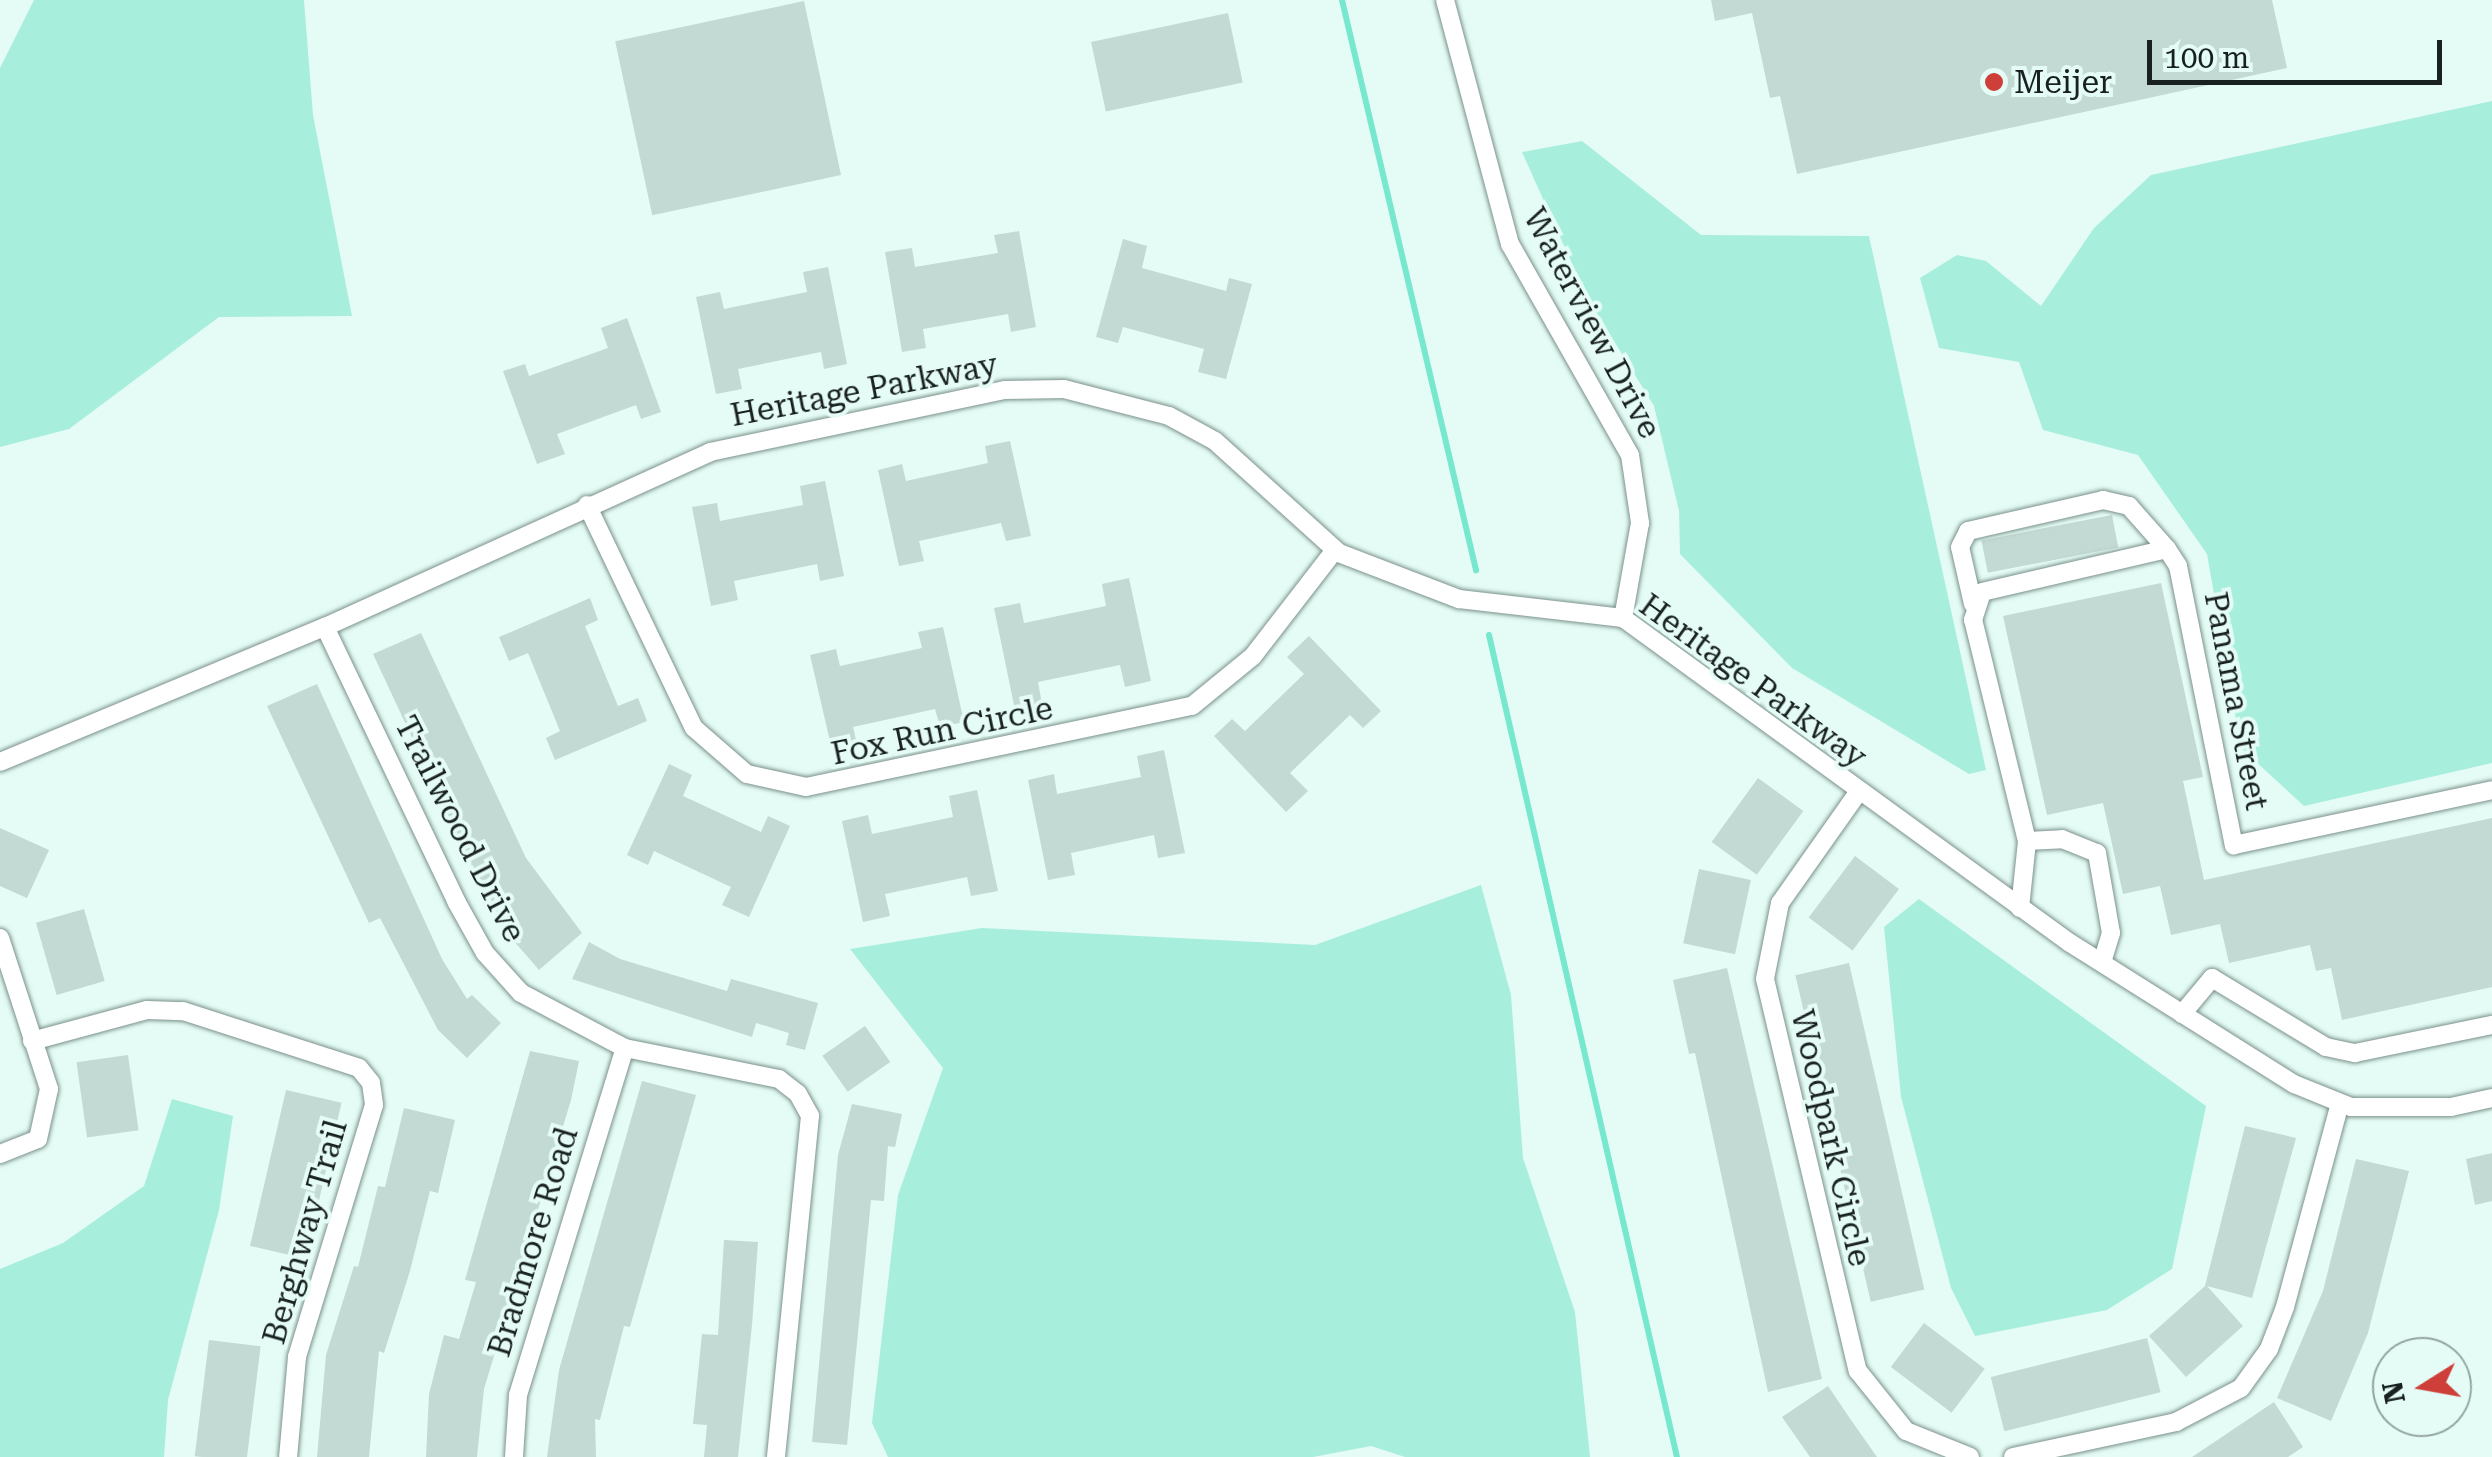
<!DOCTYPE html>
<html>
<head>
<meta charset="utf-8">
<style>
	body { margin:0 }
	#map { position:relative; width:2492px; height:1457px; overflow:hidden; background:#e5fcf6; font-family:"Roboto Serif",serif }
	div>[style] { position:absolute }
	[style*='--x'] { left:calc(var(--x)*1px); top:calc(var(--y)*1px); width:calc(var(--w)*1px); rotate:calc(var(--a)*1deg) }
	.green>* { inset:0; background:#a8eedc }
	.stream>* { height:6px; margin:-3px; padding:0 3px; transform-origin:3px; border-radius:3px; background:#77e8ce }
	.building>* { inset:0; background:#c3d9d3; transform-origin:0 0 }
	.roads { filter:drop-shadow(0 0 2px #7b918b) drop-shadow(0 0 2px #7b918b) }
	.minor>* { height:18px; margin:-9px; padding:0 9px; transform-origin:9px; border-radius:9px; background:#fff }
	.dots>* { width:28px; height:28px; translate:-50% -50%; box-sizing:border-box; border:5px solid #e5fcf6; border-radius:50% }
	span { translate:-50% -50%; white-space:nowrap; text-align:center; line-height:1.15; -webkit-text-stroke:8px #e5fcf6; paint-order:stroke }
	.poi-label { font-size:32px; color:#18211f }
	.left { translate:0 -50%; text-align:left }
	.street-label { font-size:32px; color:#18211f }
	.north { position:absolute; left:2372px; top:1337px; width:100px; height:100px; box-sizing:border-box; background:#e5fcf6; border:2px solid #93a4a0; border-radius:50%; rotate:259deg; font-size:28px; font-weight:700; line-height:40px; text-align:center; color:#18211f }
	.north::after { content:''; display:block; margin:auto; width:35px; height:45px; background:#ce3f3a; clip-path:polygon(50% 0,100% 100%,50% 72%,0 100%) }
	.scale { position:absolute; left:2147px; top:40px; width:295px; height:45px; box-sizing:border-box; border:5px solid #18211f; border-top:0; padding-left:12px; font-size:30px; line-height:35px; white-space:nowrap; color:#18211f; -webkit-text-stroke:8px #e5fcf6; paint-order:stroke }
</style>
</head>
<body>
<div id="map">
	<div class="green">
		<i style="clip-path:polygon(34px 0,304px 0,313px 115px,352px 316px,219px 317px,69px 429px,0 447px,0 68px)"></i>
		<i style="clip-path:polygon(2492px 101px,2492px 763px,2304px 806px,2241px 748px,2207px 554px,2138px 455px,2043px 430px,2019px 362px,1939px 348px,1920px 278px,1957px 255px,1986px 261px,2041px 306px,2094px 228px,2151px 175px)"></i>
		<i style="clip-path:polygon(1582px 141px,1701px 235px,1869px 236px,1986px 770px,1969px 774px,1792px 668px,1680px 554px,1679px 511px,1654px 406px,1587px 297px,1522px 152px)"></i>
		<i style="clip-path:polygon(1481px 885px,1511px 995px,1523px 1158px,1575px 1312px,1590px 1457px,1405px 1457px,1371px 1446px,1313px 1457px,888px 1457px,872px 1423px,898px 1195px,943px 1068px,850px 949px,982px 928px,1315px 945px)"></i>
		<i style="clip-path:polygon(1919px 899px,2206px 1106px,2172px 1269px,2107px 1310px,1975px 1336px,1951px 1288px,1901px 1097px,1884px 927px)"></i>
		<i style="clip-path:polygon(172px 1099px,233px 1116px,219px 1210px,168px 1400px,164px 1457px,0 1457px,0 1269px,63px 1243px,144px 1186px)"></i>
	</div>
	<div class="stream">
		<i style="--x:1342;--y:0;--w:586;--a:76.77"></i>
		<i style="--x:1489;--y:635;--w:843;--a:77.12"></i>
	</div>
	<div class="building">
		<i style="clip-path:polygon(1711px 0,2272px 0,2287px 68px,1797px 174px,1780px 96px,1770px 98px,1752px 13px,1715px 21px)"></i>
		<i style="left:804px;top:1px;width:178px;height:193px;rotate:78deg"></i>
		<i style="left:1228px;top:13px;width:71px;height:140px;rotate:78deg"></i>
		<i style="clip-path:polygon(1019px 231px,1036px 327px,1011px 332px,1008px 314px,923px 329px,926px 348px,902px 352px,885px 252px,912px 248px,915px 267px,998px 253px,994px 235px)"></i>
		<i style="clip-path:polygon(1123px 239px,1147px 246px,1142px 268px,1226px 291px,1229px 278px,1252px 284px,1226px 379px,1198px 372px,1204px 349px,1123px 327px,1118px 343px,1096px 337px)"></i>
		<i style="clip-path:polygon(828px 267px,847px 364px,824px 369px,821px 352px,738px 369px,742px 389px,716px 394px,696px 297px,720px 292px,724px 309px,807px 292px,803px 272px)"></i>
		<i style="clip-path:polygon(627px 318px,661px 412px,641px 419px,636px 405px,557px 434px,565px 454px,537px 464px,503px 371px,525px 364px,529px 376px,608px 348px,601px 328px)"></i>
		<i style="clip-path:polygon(1010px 441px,1031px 536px,1006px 541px,1001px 523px,919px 541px,924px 561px,899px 566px,878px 470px,902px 464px,906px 481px,988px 463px,985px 446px)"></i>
		<i style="clip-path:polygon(825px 481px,844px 576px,820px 581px,817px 564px,734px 581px,738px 600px,711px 606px,692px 507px,717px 503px,720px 521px,803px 505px,800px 486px)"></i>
		<i style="left:2112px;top:515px;width:33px;height:133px;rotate:79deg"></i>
		<i style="clip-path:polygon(1129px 578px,1151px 681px,1125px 687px,1120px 665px,1038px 682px,1042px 704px,1015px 710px,994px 608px,1020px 603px,1024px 623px,1106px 606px,1102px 584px)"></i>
		<i style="clip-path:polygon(2161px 583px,2203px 777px,2183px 781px,2204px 880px,2492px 818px,2492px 987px,2342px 1020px,2331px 968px,2316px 971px,2310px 945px,2229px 963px,2220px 924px,2171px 935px,2160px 886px,2123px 894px,2103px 803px,2047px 815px,2003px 616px)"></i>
		<i style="clip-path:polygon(590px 598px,598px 620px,585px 626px,618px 706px,638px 698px,647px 721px,555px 760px,546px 738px,560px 731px,528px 653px,509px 661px,499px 637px)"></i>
		<i style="clip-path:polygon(943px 627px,964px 722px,940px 727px,935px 709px,853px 727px,857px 744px,832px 750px,810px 655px,836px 649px,840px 666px,922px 648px,918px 632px)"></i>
		<i style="clip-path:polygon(421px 633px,526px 858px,582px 933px,539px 970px,499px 924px,373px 654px)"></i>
		<i style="clip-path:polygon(1309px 636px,1381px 711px,1363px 728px,1350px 715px,1290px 773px,1308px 791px,1286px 812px,1214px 736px,1232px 719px,1245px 731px,1304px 674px,1287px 657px)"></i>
		<i style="clip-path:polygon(317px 684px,442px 959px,467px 999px,472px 995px,501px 1023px,467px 1058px,438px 1030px,380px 918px,369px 923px,267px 706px)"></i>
		<i style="clip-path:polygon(1164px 750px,1185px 853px,1158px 858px,1154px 835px,1071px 853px,1075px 875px,1048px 880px,1028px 780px,1054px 774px,1057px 794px,1141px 777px,1137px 756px)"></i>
		<i style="clip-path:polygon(669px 764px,692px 775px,683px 796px,761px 832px,768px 816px,790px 826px,749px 917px,722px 905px,731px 887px,654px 851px,648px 865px,627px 855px)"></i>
		<i style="left:1758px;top:778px;width:56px;height:79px;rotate:36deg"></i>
		<i style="clip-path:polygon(977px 790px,998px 891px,971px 896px,967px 877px,885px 894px,890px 916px,863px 922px,842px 821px,868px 815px,872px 834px,953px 817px,949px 796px)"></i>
		<i style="clip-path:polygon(0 828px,49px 850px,27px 898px,0 886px)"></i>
		<i style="left:1855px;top:856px;width:55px;height:77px;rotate:37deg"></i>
		<i style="left:1699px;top:869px;width:53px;height:76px;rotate:12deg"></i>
		<i style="left:84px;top:909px;width:75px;height:50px;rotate:74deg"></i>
		<i style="clip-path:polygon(589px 942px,620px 959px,727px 991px,731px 979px,818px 1003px,805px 1050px,786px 1045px,789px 1033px,756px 1023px,752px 1037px,572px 979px)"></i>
		<i style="left:1849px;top:963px;width:335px;height:55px;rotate:77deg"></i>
		<i style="clip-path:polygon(1727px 968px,1822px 1379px,1768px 1392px,1695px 1053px,1689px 1054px,1673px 980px)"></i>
		<i style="left:865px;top:1026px;width:44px;height:52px;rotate:55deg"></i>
		<i style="clip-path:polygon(530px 1051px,579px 1061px,571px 1100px,484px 1389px,477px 1457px,426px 1457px,429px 1394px,444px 1335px,459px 1339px,476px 1282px,465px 1280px)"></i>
		<i style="left:128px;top:1055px;width:76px;height:52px;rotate:82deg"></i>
		<i style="clip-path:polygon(642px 1081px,696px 1095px,630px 1327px,624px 1326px,600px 1420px,595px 1419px,596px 1457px,547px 1457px,559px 1370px)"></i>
		<i style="left:286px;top:1090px;width:57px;height:160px;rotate:13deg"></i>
		<i style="clip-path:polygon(852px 1104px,902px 1114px,895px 1147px,888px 1146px,884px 1201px,871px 1200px,847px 1445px,812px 1442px,838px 1155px)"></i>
		<i style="clip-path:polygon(404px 1108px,455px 1120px,438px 1193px,430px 1191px,410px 1271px,384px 1353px,379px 1351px,369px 1457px,317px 1457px,326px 1355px,354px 1266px,358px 1267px,378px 1186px,385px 1187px)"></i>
		<i style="clip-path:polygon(2245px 1126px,2296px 1138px,2252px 1298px,2207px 1286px,2243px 1326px,2186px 1377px,2149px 1336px,2205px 1286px)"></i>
		<i style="clip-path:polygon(2492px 1153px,2492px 1201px,2475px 1205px,2466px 1159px)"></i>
		<i style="clip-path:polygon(2356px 1159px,2409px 1171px,2368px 1333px,2331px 1421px,2277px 1398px,2323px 1291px)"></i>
		<i style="clip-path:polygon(724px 1240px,758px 1242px,752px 1325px,738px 1457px,704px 1457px,707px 1425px,693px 1424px,702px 1334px,718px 1335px)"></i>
		<i style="left:1924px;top:1323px;width:76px;height:55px;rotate:37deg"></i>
		<i style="left:2147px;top:1338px;width:56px;height:161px;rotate:76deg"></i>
		<i style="left:209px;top:1340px;width:52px;height:117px;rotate:7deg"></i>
		<i style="clip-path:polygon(1828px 1386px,1851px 1420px,1877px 1457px,1810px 1457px,1782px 1417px)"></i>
		<i style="clip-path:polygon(2274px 1402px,2303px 1447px,2288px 1457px,2192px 1457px)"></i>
	</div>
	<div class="roads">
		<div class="minor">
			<i style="--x:1445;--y:0;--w:253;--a:75.1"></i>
			<i style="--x:1510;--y:244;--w:243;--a:60.4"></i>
			<i style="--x:1630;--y:455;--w:69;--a:81.6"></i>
			<i style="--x:1640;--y:523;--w:97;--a:100.1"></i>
			<i style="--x:587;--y:505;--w:247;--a:64.4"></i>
			<i style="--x:694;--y:728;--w:70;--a:41"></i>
			<i style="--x:747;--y:774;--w:60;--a:12.4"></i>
			<i style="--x:806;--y:787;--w:394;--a:-11.9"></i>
			<i style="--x:1192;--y:706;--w:79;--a:-39.3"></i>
			<i style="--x:1253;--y:656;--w:134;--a:-52.3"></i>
			<i style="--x:1973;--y:604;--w:58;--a:-102.8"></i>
			<i style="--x:1960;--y:547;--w:18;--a:-63"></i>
			<i style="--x:1968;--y:531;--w:139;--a:-12.9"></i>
			<i style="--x:2103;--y:500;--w:27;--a:13"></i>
			<i style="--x:2129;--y:506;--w:57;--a:48.5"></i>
			<i style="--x:325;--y:627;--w:304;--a:64.4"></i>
			<i style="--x:456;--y:901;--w:60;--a:60.9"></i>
			<i style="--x:485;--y:953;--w:54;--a:48"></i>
			<i style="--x:521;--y:993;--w:118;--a:27.9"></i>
			<i style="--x:625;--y:1048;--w:157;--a:11.4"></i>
			<i style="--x:779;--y:1079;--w:24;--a:38"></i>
			<i style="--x:798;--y:1094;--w:25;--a:61"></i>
			<i style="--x:810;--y:1116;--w:343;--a:95.7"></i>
			<i style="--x:0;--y:762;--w:352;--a:-22.6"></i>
			<i style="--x:325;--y:627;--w:423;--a:-24.4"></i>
			<i style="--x:710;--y:452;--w:301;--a:-11.9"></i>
			<i style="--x:1005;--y:390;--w:59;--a:-1"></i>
			<i style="--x:1064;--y:389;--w:108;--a:14.4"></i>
			<i style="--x:1169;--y:416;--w:52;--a:28.5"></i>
			<i style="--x:1215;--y:441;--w:167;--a:42.1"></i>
			<i style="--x:1339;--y:553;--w:129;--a:21"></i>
			<i style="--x:1459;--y:599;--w:165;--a:6.6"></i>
			<i style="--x:1623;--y:618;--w:553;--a:36.02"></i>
			<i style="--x:2070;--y:943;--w:265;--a:32.2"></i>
			<i style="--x:2294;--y:1084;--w:61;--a:22"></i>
			<i style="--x:2351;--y:1107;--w:100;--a:0"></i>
			<i style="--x:2451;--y:1107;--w:42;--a:-12.4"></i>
			<i style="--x:1857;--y:794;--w:133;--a:125.2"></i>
			<i style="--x:1780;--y:903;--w:77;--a:101.2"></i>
			<i style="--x:1765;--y:979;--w:403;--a:76.7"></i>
			<i style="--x:1858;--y:1371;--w:77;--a:51.3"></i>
			<i style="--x:1906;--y:1431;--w:69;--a:22.1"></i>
			<i style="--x:2027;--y:841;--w:35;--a:-3"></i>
			<i style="--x:2062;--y:839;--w:38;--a:22"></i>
			<i style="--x:2097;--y:853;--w:81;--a:80.1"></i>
			<i style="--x:2111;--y:933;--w:31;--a:107"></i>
			<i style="--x:2020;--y:908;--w:67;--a:-84"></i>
			<i style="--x:2027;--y:841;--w:228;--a:-103.7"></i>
			<i style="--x:1973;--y:620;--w:29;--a:-72"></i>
			<i style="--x:1982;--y:592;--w:190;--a:-13.1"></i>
			<i style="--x:2167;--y:549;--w:20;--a:57"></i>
			<i style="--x:2178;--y:566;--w:285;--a:78.7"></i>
			<i style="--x:2234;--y:845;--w:264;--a:-12"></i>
			<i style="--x:0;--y:938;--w:159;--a:72"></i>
			<i style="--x:49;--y:1089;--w:51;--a:102.4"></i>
			<i style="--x:38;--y:1139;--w:41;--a:158.5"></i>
			<i style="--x:2182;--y:1014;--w:47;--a:-50.2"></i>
			<i style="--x:2212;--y:978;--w:133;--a:31.2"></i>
			<i style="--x:2326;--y:1047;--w:30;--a:12"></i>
			<i style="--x:2355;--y:1053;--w:140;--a:-11.6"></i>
			<i style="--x:32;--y:1041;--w:119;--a:-15.1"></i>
			<i style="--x:147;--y:1010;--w:36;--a:2"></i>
			<i style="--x:183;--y:1011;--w:185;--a:17.9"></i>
			<i style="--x:359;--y:1068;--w:19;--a:51"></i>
			<i style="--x:371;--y:1083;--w:22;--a:82"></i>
			<i style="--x:374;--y:1105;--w:264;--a:107"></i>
			<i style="--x:297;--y:1357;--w:100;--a:95.1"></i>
			<i style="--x:514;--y:1457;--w:62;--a:-86.3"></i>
			<i style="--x:518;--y:1395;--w:363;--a:-72.9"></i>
			<i style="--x:2013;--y:1457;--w:167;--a:-12.1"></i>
			<i style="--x:2176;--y:1422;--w:73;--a:-27.6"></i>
			<i style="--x:2241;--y:1388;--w:48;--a:-54.3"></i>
			<i style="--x:2269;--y:1349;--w:45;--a:-69.1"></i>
			<i style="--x:2285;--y:1307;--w:211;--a:-74.9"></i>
		</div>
	</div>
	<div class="dots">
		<i style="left:1994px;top:82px;background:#ce3f3a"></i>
	</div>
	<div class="poi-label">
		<span class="left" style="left:2014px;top:82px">Meijer</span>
	</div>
	<div class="street-label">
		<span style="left:1592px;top:323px;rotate:62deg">Waterview Drive</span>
		<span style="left:864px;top:390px;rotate:-11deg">Heritage Parkway</span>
		<span style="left:1753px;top:681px;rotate:36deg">Heritage Parkway</span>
		<span style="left:2236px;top:701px;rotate:79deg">Panama Street</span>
		<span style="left:942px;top:731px;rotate:-12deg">Fox Run Circle</span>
		<span style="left:460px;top:829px;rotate:63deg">Trailwood Drive</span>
		<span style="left:1831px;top:1138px;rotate:77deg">Woodpark Circle</span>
		<span style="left:305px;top:1232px;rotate:-74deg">Berghway Trail</span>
		<span style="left:533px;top:1242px;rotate:-73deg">Bradmore Road</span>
	</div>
	<div class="north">N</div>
	<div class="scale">100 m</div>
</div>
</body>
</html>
